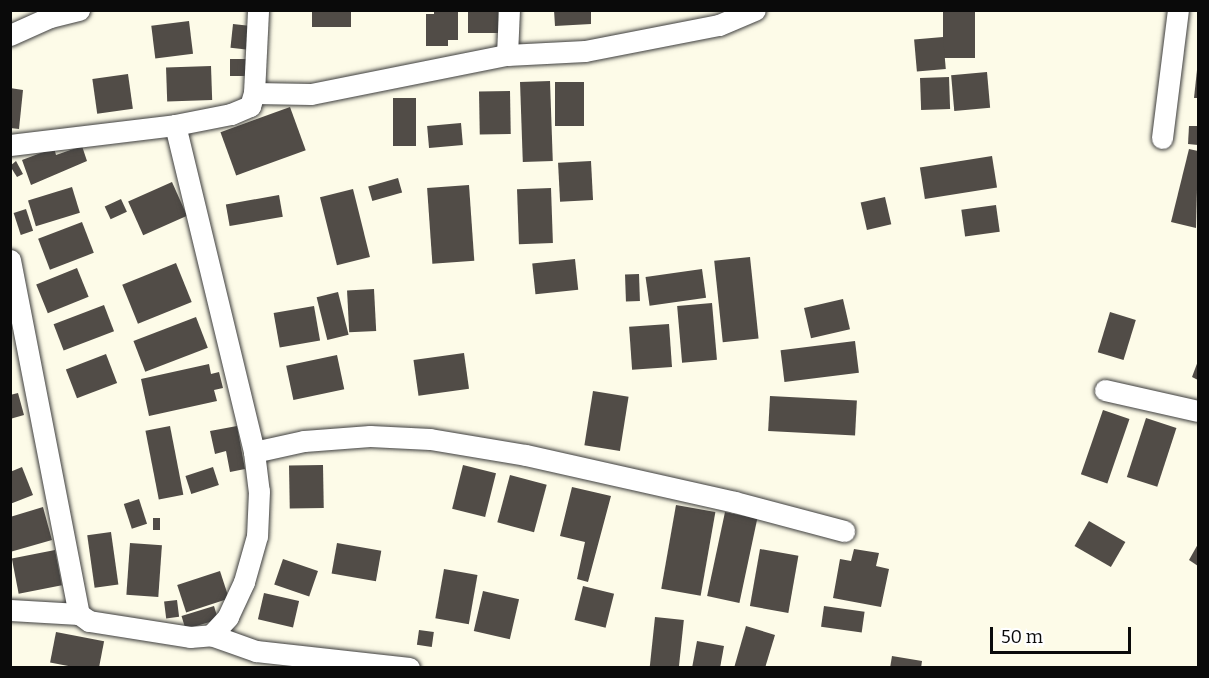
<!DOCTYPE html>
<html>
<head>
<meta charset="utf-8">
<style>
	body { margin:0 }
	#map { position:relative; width:1209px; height:678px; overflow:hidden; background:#fdfbe8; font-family:Bitter,serif }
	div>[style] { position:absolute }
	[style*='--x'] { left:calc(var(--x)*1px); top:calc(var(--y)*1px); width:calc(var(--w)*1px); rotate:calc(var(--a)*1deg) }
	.building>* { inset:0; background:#514c47; transform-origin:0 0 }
	.roads { filter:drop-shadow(0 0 2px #3d3d3d) drop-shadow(0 0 2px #3d3d3d) }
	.minor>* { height:21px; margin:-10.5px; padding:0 10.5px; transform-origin:10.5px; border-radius:10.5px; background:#fff }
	span { translate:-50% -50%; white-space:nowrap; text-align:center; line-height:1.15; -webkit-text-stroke:6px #fff; paint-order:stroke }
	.frame { position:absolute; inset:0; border:12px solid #0a0a0a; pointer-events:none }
	.scale { position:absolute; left:990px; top:627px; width:141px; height:27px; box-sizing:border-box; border:3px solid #0a0a0a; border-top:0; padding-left:8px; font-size:18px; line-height:21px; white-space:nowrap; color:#0a0a0a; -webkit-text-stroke:4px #fff; paint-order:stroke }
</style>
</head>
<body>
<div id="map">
	<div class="building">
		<i style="left:312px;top:10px;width:39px;height:17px"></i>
		<i style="clip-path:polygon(434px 10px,458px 10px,458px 40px,448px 40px,448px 46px,426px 46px,426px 14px,434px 14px)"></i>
		<i style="left:468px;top:10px;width:30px;height:23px"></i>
		<i style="clip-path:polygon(554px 10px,591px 10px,591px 24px,555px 26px)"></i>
		<i style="left:943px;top:10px;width:32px;height:48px"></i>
		<i style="left:189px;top:21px;width:33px;height:38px;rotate:83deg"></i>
		<i style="left:233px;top:24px;width:18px;height:24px;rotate:6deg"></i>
		<i style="left:943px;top:37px;width:32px;height:29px;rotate:85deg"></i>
		<i style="left:246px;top:59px;width:17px;height:16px;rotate:90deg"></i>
		<i style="left:211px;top:66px;width:34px;height:45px;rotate:88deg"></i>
		<i style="clip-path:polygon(1197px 70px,1198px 70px,1198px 98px,1194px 98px)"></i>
		<i style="left:987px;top:72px;width:36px;height:36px;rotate:85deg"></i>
		<i style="left:128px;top:74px;width:35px;height:36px;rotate:82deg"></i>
		<i style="left:949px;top:77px;width:32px;height:29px;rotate:88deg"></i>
		<i style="left:550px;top:81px;width:80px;height:30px;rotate:88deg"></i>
		<i style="left:555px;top:82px;width:29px;height:44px"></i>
		<i style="clip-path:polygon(10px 88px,23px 90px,19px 129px,10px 128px)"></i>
		<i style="left:510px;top:91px;width:43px;height:31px;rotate:89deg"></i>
		<i style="left:393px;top:98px;width:23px;height:48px"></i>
		<i style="left:290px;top:107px;width:46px;height:74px;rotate:70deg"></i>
		<i style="left:461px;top:123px;width:22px;height:34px;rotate:85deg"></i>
		<i style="clip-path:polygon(1189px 126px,1198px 126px,1198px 145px,1188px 144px)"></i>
		<i style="clip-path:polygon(82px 146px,87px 161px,31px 185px,22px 160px,54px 148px,56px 155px)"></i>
		<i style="clip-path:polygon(1189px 149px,1198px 151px,1196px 228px,1171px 222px)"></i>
		<i style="left:992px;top:156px;width:32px;height:73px;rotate:81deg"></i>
		<i style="clip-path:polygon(16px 161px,23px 174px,17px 177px,10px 166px)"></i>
		<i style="left:591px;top:161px;width:39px;height:33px;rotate:87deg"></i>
		<i style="left:398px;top:178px;width:15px;height:31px;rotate:74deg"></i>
		<i style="left:172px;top:182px;width:37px;height:48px;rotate:66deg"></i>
		<i style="left:469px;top:185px;width:76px;height:42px;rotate:86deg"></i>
		<i style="left:72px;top:187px;width:27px;height:46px;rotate:73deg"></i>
		<i style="left:551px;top:188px;width:55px;height:34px;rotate:88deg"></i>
		<i style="left:353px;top:189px;width:70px;height:34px;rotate:76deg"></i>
		<i style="left:279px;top:195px;width:22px;height:54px;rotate:80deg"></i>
		<i style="left:885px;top:197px;width:28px;height:25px;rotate:77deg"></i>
		<i style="left:121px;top:199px;width:14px;height:18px;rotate:65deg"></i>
		<i style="left:996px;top:205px;width:27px;height:35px;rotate:82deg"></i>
		<i style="left:26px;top:209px;width:23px;height:13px;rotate:72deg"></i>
		<i style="left:82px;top:222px;width:33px;height:47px;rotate:69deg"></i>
		<i style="left:750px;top:257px;width:82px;height:36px;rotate:84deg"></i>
		<i style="left:575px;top:259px;width:31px;height:43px;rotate:84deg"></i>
		<i style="left:176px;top:263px;width:42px;height:58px;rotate:68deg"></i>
		<i style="left:77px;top:268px;width:31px;height:44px;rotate:68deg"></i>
		<i style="left:702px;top:269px;width:29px;height:57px;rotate:82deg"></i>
		<i style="left:639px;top:274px;width:27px;height:14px;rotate:88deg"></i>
		<i style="left:374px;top:289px;width:42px;height:27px;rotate:87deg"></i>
		<i style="left:338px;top:292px;width:44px;height:22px;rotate:76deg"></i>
		<i style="left:843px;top:299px;width:31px;height:40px;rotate:77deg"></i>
		<i style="left:712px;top:303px;width:57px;height:35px;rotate:85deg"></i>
		<i style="left:104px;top:305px;width:28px;height:54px;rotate:69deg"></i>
		<i style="left:314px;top:306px;width:35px;height:41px;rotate:80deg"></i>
		<i style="left:1110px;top:312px;width:27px;height:42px;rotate:17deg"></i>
		<i style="left:196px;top:317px;width:33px;height:67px;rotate:69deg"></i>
		<i style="left:669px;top:324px;width:43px;height:40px;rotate:86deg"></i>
		<i style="left:855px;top:341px;width:32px;height:75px;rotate:83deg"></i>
		<i style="left:464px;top:353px;width:36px;height:51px;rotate:82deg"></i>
		<i style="left:106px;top:354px;width:31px;height:43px;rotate:69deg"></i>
		<i style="left:337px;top:355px;width:35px;height:52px;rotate:78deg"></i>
		<i style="clip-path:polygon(1198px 361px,1198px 380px,1192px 377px)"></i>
		<i style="clip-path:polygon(209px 364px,211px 374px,219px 372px,223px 388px,214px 390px,217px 401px,149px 416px,141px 379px)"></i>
		<i style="left:593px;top:391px;width:36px;height:55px;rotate:9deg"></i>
		<i style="clip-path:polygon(18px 393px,24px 415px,10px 419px,10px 395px)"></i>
		<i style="left:770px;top:396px;width:87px;height:35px;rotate:3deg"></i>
		<i style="left:1103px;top:410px;width:28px;height:68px;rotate:19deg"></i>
		<i style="left:1146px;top:418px;width:32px;height:62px;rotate:18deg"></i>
		<i style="left:170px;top:426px;width:70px;height:25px;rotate:79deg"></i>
		<i style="clip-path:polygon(237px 426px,245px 469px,230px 472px,226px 451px,215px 454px,210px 431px)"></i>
		<i style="left:323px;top:465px;width:43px;height:34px;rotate:89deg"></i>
		<i style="left:463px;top:465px;width:34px;height:45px;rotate:14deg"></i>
		<i style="clip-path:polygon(22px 467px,33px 495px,10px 504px,10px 472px)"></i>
		<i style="left:213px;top:467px;width:19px;height:29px;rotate:72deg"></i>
		<i style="left:510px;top:475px;width:38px;height:49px;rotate:15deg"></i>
		<i style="clip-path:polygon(572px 487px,611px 496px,588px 582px,577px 579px,585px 542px,560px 536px)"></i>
		<i style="left:139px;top:499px;width:26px;height:16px;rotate:72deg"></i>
		<i style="left:676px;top:505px;width:40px;height:85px;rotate:10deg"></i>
		<i style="clip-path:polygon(43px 507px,52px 540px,10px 552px,10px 517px)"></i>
		<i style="left:725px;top:512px;width:33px;height:86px;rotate:12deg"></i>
		<i style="left:153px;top:518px;width:7px;height:12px"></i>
		<i style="left:1089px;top:521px;width:42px;height:29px;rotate:30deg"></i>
		<i style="left:111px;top:532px;width:53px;height:24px;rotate:82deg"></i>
		<i style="left:130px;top:543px;width:32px;height:52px;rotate:4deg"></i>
		<i style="left:337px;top:543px;width:45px;height:31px;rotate:10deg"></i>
		<i style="clip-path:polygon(1198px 544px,1198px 566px,1189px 560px)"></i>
		<i style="left:760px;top:549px;width:39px;height:58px;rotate:10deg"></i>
		<i style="clip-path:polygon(854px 549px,879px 553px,876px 566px,889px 569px,881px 607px,833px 598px,840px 559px,851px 561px)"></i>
		<i style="left:55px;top:550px;width:36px;height:44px;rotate:79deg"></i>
		<i style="left:283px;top:559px;width:37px;height:27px;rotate:19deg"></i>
		<i style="left:444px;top:569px;width:34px;height:50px;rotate:10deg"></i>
		<i style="left:220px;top:571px;width:29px;height:45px;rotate:72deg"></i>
		<i style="left:583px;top:586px;width:32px;height:35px;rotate:14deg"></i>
		<i style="left:483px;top:591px;width:37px;height:41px;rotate:13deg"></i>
		<i style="left:264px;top:593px;width:36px;height:27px;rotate:13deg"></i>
		<i style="left:177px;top:600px;width:17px;height:13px;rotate:83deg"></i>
		<i style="left:214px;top:606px;width:14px;height:34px;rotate:73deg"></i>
		<i style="left:824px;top:606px;width:41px;height:21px;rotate:8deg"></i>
		<i style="left:655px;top:617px;width:29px;height:51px;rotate:6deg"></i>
		<i style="clip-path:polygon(746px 626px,775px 635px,765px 668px,734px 668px)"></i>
		<i style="left:419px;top:630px;width:15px;height:15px;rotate:8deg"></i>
		<i style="left:56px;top:632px;width:49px;height:31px;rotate:11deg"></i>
		<i style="clip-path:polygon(697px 641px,724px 646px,720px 668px,692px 668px)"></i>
		<i style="clip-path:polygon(892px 656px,922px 661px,921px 668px,890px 668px)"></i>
	</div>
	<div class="roads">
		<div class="minor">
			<i style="--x:10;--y:35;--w:44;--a:-24.2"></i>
			<i style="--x:50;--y:17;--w:30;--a:-14"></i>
			<i style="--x:507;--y:55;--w:45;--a:-87.5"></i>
			<i style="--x:254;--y:93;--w:57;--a:1"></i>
			<i style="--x:311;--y:94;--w:200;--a:-11.3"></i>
			<i style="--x:507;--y:55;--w:78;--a:-2.9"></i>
			<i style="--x:585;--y:51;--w:136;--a:-11"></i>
			<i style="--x:719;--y:25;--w:39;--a:-23"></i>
			<i style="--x:175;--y:125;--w:336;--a:76.4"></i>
			<i style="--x:254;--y:452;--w:39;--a:83"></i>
			<i style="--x:259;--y:491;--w:45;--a:92.5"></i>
			<i style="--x:257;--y:536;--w:48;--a:105.8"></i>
			<i style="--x:244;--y:582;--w:38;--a:115"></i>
			<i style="--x:228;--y:617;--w:25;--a:133"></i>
			<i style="--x:1162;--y:138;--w:129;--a:-82.9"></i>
			<i style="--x:10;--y:145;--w:166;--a:-6.9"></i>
			<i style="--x:175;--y:125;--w:57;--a:-11.1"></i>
			<i style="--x:231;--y:114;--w:21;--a:-23"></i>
			<i style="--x:250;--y:106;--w:14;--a:-73"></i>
			<i style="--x:254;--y:93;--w:83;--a:-87.2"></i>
			<i style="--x:10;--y:260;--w:361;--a:79"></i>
			<i style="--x:1105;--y:390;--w:95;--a:12.7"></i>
			<i style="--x:254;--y:452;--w:51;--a:-12.4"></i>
			<i style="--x:304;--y:441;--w:66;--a:-4.3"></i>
			<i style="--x:370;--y:436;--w:60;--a:2.9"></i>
			<i style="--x:430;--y:439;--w:97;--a:9.5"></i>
			<i style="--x:526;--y:455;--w:214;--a:12.7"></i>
			<i style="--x:735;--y:502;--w:113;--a:14.9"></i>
			<i style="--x:10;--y:610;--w:69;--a:3.3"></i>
			<i style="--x:79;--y:614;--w:12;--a:35"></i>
			<i style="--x:89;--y:621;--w:102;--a:9"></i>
			<i style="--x:190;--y:637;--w:21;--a:-5"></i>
			<i style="--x:211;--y:635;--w:48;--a:19.6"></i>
			<i style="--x:256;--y:651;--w:154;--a:6.3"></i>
		</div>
	</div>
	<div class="frame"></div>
	<div class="scale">50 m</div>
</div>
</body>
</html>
